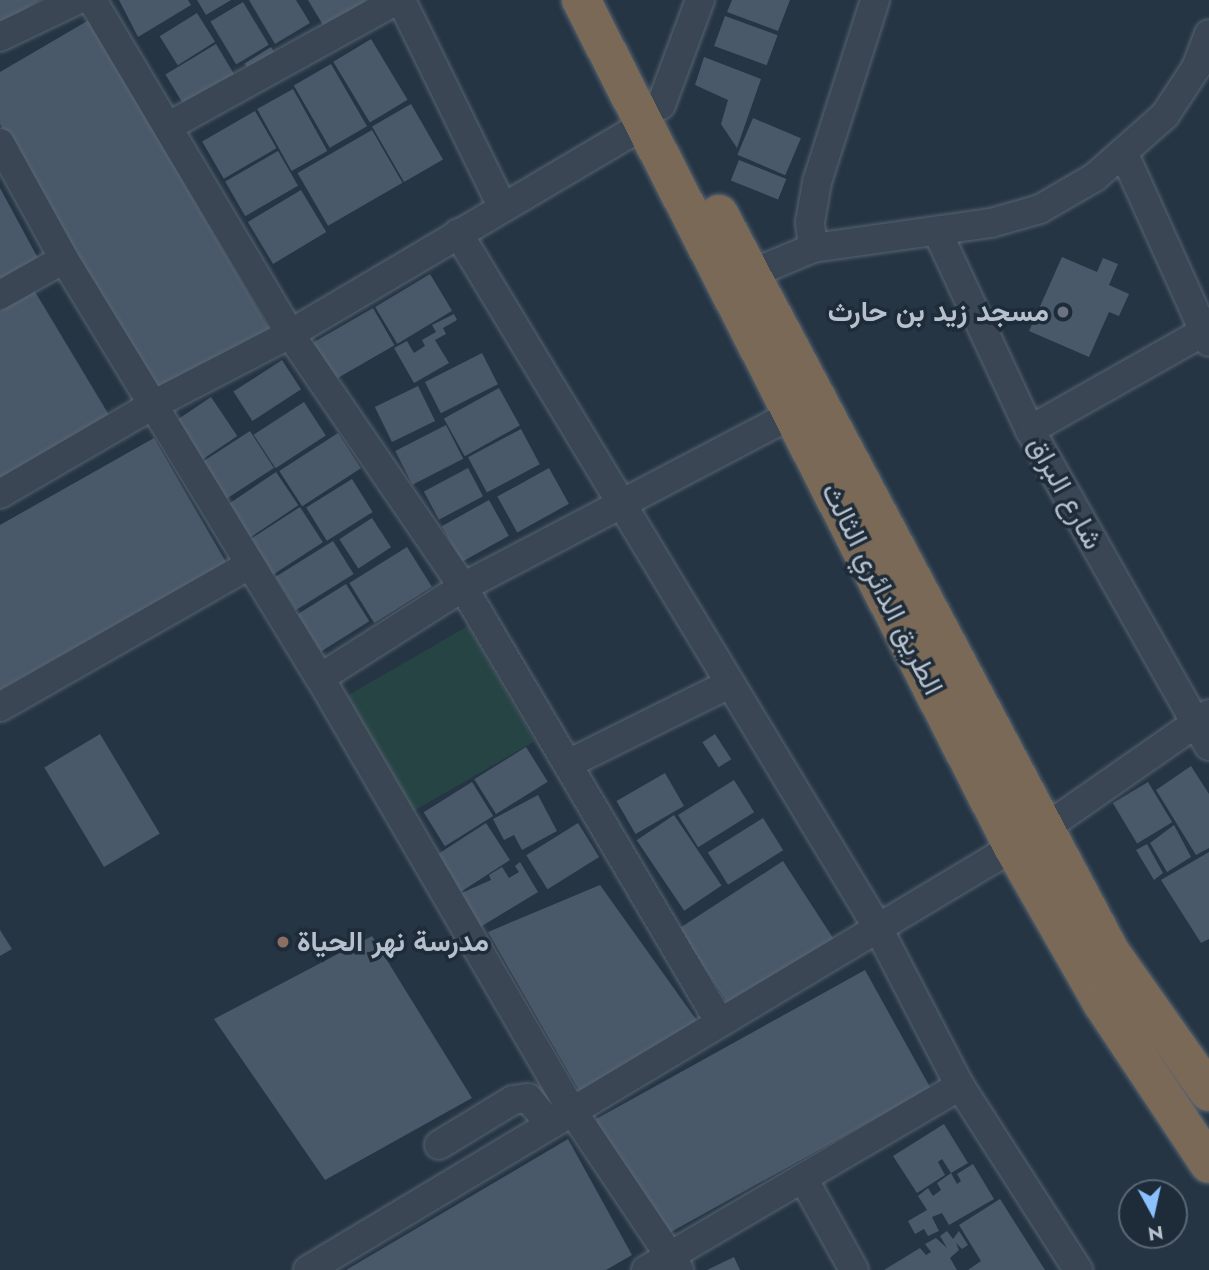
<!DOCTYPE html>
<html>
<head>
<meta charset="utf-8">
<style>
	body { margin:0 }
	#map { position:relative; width:1209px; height:1270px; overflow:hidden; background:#253544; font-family:Jost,Vazirmatn,sans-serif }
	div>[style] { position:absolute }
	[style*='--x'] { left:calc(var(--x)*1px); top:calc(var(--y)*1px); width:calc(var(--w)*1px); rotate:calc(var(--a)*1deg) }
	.green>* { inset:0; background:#274445; transform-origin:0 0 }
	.building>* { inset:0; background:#49596a; transform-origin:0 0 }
	.roads { filter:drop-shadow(0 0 2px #586471) drop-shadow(0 0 2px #586471) }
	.minor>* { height:28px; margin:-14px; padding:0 14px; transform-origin:14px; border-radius:14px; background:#3a4653 }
	.highway>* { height:38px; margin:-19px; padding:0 19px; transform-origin:19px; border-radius:19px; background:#7a6956 }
	.dots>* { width:19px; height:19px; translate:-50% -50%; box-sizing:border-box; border:4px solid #1e2b39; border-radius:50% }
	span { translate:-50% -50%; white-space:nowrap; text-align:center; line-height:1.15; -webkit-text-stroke:7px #1e2b39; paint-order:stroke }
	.poi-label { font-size:28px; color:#b7c1cd; font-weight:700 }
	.right { translate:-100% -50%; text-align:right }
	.left { translate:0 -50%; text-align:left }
	.street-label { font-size:28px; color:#b7c1cd }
	.north { position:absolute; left:1118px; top:1179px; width:70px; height:70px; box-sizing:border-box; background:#1e2b39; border:2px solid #5b6774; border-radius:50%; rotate:172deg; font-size:19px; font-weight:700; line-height:28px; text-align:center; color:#b7c1cd }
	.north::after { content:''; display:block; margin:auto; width:24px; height:32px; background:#8bc1fe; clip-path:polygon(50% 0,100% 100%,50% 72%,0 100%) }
</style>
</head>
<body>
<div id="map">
	<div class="green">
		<i style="left:468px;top:626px;width:133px;height:145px;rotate:60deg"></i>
	</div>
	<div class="building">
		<i style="clip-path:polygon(0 0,40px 0,0 24px)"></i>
		<i style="clip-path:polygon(119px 0,188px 0,191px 5px,138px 37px)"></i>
		<i style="clip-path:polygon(197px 0,231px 0,206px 15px)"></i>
		<i style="clip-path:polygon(249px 0,296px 0,310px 23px,275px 44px)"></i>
		<i style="clip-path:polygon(308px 0,365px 0,368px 5px,326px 30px)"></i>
		<i style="clip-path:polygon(732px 0,790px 0,778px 31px,727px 12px)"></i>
		<i style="left:243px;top:2px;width:50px;height:38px;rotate:59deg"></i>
		<i style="left:197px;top:13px;width:34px;height:44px;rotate:58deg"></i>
		<i style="left:725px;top:16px;width:56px;height:32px;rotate:20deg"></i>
		<i style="clip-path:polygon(89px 20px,269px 329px,157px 394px,0 124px,0 72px)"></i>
		<i style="left:371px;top:39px;width:71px;height:44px;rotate:59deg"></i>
		<i style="left:216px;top:44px;width:44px;height:59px;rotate:59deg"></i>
		<i style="left:271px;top:47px;width:13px;height:31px;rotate:58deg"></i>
		<i style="clip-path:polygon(704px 57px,761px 79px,737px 148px,721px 124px,728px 100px,695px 85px)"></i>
		<i style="left:331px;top:64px;width:72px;height:43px;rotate:60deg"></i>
		<i style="left:293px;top:89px;width:71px;height:41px;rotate:61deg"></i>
		<i style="left:411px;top:104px;width:64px;height:45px;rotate:60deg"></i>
		<i style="left:255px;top:111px;width:43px;height:61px;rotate:60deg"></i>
		<i style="left:753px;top:118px;width:52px;height:40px;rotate:23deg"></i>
		<i style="left:372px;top:130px;width:61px;height:86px;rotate:60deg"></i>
		<i style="left:278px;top:151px;width:40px;height:61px;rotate:60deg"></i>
		<i style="left:739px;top:160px;width:51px;height:22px;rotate:22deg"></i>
		<i style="clip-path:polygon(0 188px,40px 262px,0 283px)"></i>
		<i style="left:301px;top:190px;width:49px;height:62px;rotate:59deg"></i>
		<i style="clip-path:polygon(1062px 257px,1097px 272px,1103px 258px,1118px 264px,1109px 285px,1129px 294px,1119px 316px,1109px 312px,1089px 357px,1029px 331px)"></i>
		<i style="left:430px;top:274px;width:43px;height:64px;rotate:59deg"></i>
		<i style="clip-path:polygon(34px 290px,112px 420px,0 486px,0 311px)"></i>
		<i style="left:373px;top:308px;width:43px;height:69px;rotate:60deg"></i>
		<i style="clip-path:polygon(454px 314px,457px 320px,443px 328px,446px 334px,435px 340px,449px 363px,414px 383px,394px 348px,407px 341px,414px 353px,425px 346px,422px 340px,436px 332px,432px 325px)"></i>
		<i style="left:482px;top:353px;width:35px;height:64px;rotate:63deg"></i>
		<i style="left:282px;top:360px;width:35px;height:58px;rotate:57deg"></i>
		<i style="left:418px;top:386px;width:39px;height:48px;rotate:64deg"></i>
		<i style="left:499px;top:388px;width:43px;height:63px;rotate:61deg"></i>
		<i style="left:211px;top:397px;width:47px;height:47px;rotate:56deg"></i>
		<i style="left:304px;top:402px;width:40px;height:60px;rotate:57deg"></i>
		<i style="left:446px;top:425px;width:38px;height:57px;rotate:63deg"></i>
		<i style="left:521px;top:429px;width:40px;height:60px;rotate:62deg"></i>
		<i style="left:250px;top:431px;width:44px;height:63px;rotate:57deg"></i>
		<i style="left:338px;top:433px;width:42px;height:70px;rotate:57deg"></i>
		<i style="clip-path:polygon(154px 438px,226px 562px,0 690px,0 525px)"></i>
		<i style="left:468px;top:468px;width:32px;height:50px;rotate:62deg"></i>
		<i style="left:549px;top:468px;width:41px;height:59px;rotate:61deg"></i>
		<i style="left:276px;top:472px;width:40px;height:63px;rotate:56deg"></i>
		<i style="left:352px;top:479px;width:39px;height:54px;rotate:58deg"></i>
		<i style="left:489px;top:500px;width:41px;height:54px;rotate:61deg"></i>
		<i style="left:300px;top:507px;width:42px;height:67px;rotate:57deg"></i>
		<i style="left:372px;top:518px;width:35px;height:39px;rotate:57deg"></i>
		<i style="left:333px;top:541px;width:39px;height:68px;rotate:58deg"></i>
		<i style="left:407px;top:547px;width:47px;height:68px;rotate:58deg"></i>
		<i style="left:346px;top:584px;width:44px;height:57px;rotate:58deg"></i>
		<i style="left:100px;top:734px;width:116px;height:65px;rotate:59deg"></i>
		<i style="left:715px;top:734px;width:30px;height:15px;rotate:57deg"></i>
		<i style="left:526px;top:747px;width:41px;height:61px;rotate:58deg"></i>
		<i style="clip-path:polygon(1191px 766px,1209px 794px,1209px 848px,1196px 855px,1156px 790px)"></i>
		<i style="left:665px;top:773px;width:38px;height:56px;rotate:60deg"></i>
		<i style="left:734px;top:780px;width:38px;height:66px;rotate:58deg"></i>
		<i style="left:472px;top:782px;width:40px;height:57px;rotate:58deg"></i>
		<i style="left:1148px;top:782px;width:47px;height:41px;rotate:59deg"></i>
		<i style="clip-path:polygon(538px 795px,557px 831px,522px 850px,514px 835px,504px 840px,493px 819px)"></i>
		<i style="left:674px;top:815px;width:85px;height:45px;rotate:56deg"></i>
		<i style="left:763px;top:818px;width:38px;height:65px;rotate:58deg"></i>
		<i style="left:486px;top:823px;width:44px;height:63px;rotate:57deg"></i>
		<i style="left:578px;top:823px;width:40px;height:61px;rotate:58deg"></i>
		<i style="clip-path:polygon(1174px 825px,1191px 857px,1167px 872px,1150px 843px)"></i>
		<i style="clip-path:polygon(1147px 844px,1163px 873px,1154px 880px,1136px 850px)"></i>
		<i style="clip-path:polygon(1209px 852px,1209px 939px,1201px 943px,1161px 880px)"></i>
		<i style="left:783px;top:861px;width:94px;height:124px;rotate:57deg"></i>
		<i style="clip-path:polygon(520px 862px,538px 892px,477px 929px,457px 895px,491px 880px,489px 875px,502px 867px,509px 878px,519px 872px,515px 866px)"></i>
		<i style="clip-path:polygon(600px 885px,698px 1022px,580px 1092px,488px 932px)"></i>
		<i style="clip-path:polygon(0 930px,12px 949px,0 956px)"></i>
		<i style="clip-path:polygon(372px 936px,472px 1098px,325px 1180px,214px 1019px)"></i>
		<i style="left:865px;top:970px;width:135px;height:308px;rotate:61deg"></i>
		<i style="clip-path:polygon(944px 1124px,968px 1163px,951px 1173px,942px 1159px,938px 1162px,945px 1175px,917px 1193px,893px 1156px)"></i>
		<i style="clip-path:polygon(568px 1139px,632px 1255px,606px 1270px,346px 1270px)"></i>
		<i style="clip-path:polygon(973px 1164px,994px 1199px,949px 1225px,942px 1213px,932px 1217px,939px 1231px,928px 1236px,924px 1229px,915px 1234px,908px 1221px,927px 1210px,918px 1196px,928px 1188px,933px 1196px,941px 1190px,937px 1183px,951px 1173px,957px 1184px,961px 1181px,957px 1174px)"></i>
		<i style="clip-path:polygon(1000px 1199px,1045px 1270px,968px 1270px,981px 1261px,959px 1225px)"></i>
		<i style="clip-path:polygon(947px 1231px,953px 1239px,959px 1231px,968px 1245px,962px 1249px,956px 1243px,959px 1250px,950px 1258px,957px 1270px,884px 1270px,920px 1248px,926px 1255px,931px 1252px,925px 1244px,936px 1238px,947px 1248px,940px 1236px)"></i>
		<i style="clip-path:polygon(734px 1257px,740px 1270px,707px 1270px)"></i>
	</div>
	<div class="roads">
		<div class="minor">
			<i style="--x:92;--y:0;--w:388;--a:59.3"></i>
			<i style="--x:290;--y:334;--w:306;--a:55.6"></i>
			<i style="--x:463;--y:587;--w:504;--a:59.47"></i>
			<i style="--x:401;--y:0;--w:229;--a:63.9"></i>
			<i style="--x:0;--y:37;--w:85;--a:-25.7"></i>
			<i style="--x:661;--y:105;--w:112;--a:-69.6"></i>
			<i style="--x:169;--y:126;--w:260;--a:-28.9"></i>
			<i style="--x:0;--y:143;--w:132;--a:61.1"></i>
			<i style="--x:64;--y:259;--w:491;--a:58.6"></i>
			<i style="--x:320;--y:678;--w:499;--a:59.8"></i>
			<i style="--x:571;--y:1109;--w:194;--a:56.1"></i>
			<i style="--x:1124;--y:154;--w:206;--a:65.7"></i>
			<i style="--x:937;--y:231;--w:220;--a:65"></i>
			<i style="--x:1030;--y:430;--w:363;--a:60.5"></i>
			<i style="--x:458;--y:233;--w:812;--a:58.85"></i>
			<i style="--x:878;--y:928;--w:178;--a:62.6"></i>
			<i style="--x:960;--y:1086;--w:219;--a:57.3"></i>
			<i style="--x:813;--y:248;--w:26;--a:-97"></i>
			<i style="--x:810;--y:222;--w:41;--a:-80.1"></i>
			<i style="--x:817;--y:182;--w:191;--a:-72.3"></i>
			<i style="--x:751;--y:274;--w:67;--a:-22.8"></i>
			<i style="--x:813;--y:248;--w:180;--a:-8"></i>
			<i style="--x:991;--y:223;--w:51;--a:-15.9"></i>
			<i style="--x:1040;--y:209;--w:64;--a:-30.2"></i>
			<i style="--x:1095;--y:177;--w:94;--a:-41.5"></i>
			<i style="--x:1165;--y:115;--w:56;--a:-56.6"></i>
			<i style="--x:1196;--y:68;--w:36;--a:-69"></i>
			<i style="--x:0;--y:295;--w:73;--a:-29.4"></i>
			<i style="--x:1030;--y:430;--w:199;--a:-29.5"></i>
			<i style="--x:0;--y:494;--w:177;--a:-30.2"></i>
			<i style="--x:153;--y:405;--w:154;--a:-27.4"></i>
			<i style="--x:290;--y:334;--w:411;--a:-30.6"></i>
			<i style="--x:320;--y:678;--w:169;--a:-32.5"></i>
			<i style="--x:463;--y:587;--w:372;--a:-27.7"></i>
			<i style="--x:0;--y:707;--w:287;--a:-29.7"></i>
			<i style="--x:568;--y:764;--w:180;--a:-26.4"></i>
			<i style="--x:1044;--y:829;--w:201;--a:-34.9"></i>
			<i style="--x:439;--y:1145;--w:87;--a:-31.3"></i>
			<i style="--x:513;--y:1100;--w:15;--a:-8"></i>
			<i style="--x:528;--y:1098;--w:33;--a:50"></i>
			<i style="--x:803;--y:1178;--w:105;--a:61"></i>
			<i style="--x:308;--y:1270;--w:822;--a:-30.96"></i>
			<i style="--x:646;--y:1270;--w:364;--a:-30.4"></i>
		</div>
		<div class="highway">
			<i style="--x:581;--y:0;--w:951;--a:62.98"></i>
			<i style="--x:1013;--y:847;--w:180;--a:60.3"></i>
			<i style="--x:1102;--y:1003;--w:193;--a:56.4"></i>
			<i style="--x:719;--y:214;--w:837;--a:62.06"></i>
			<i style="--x:1111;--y:953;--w:170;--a:54.8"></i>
		</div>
	</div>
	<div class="dots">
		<i style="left:1063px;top:312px;background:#6b7280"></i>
		<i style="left:283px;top:942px;background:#8d6e63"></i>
	</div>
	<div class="poi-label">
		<span class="right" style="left:1049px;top:312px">مسجد زيد بن حارث</span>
		<span class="left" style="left:297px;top:942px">مدرسة نهر الحياة</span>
	</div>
	<div class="street-label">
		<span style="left:1065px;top:493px;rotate:61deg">شارع البراق</span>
		<span style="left:882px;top:589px;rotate:63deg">الطريق الدائري الثالث</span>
	</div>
	<div class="north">N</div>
</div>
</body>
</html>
